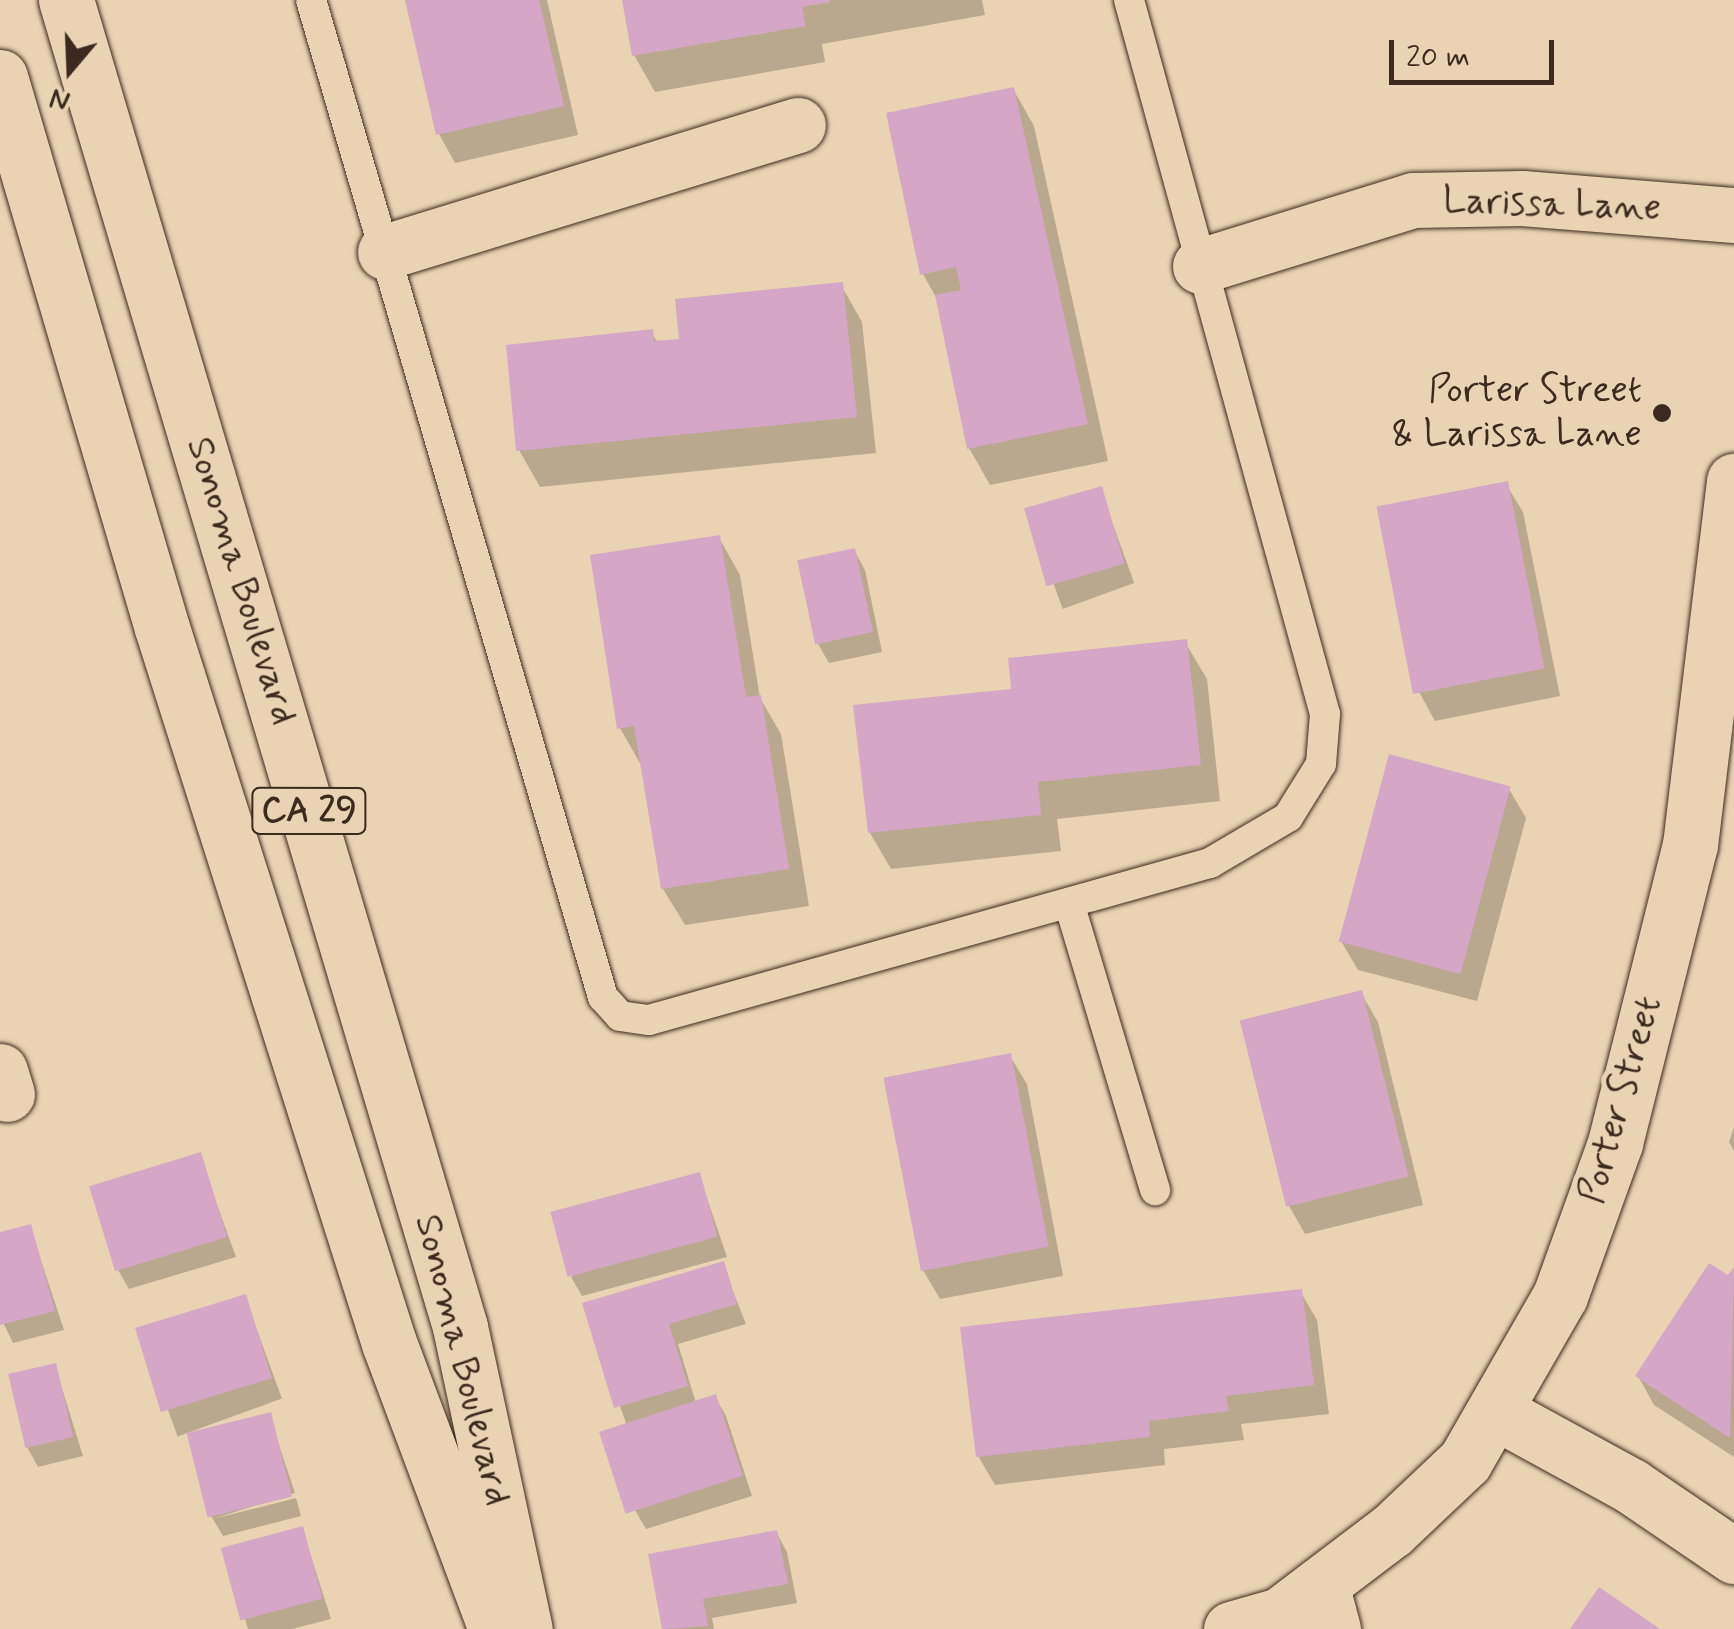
<!DOCTYPE html>
<html>
<head>
<meta charset="utf-8">
<style>
	body { margin:0 }
	#map { position:relative; width:1734px; height:1629px; overflow:hidden; background:#e9d3b2; font-family:Mynerve,sans-serif }
	div>[style] { position:absolute }
	[style*='--x'] { left:calc(var(--x)*1px); top:calc(var(--y)*1px); width:calc(var(--w)*1px); rotate:calc(var(--a)*1deg) }
	.shadow>* { inset:0; background:#0003; transform-origin:0 0 }
	.building>* { inset:0; background:#d6a6c6; transform-origin:0 0 }
	.roads { filter:drop-shadow(0 0 2px #3b2a1e) drop-shadow(0 0 2px #3b2a1e) }
	.lane>* { height:30px; margin:-15px; padding:0 15px; transform-origin:15px; border-radius:15px; background:#e9d3b2 }
	.street>* { height:55px; margin:-27.5px; padding:0 27.5px; transform-origin:27.5px; border-radius:27.5px; background:#e9d3b2 }
	.secondary>* { height:55px; margin:-27.5px; padding:0 27.5px; transform-origin:27.5px; border-radius:27.5px; background:#e9d3b2 }
	.primary>* { height:55px; margin:-27.5px; padding:0 27.5px; transform-origin:27.5px; border-radius:27.5px; background:#e9d3b2 }
	.dots>* { width:28px; height:28px; translate:-50% -50%; box-sizing:border-box; border:5px solid #e9d3b2; border-radius:50% }
	span { translate:-50% -50%; white-space:nowrap; text-align:center; line-height:1.15; -webkit-text-stroke:10px #e9d3b2; paint-order:stroke }
	.shield-label span { padding:2px 8px; background:#e9d3b2; border:2px solid; border-radius:8px; -webkit-text-stroke-width:0 }
	.shield-label { font-size:35px; color:#3b2a1e; font-weight:700 }
	.street-label { font-size:38px; color:#3b2a1e }
	.poi-label { font-size:38px; color:#3b2a1e }
	.right { translate:-100% -50%; text-align:right }
	.north { position:absolute; left:20px; top:20px; width:100px; height:100px; -webkit-text-stroke:8px #e9d3b2; paint-order:stroke; rotate:199deg; font-size:28px; font-weight:700; line-height:40px; text-align:center; color:#3b2a1e }
	.north::after { content:''; display:block; margin:auto; width:35px; height:45px; background:#3b2a1e; clip-path:polygon(50% 0,100% 100%,50% 72%,0 100%) }
	.scale { position:absolute; left:1389px; top:40px; width:165px; height:45px; box-sizing:border-box; border:5px solid #3b2a1e; border-top:0; padding-left:12px; font-size:30px; line-height:35px; white-space:nowrap; color:#3b2a1e; -webkit-text-stroke:8px #e9d3b2; paint-order:stroke }
</style>
</head>
<body>
<div id="map">
	<div class="shadow">
		<i style="clip-path:polygon(408px 0,547px 0,578px 135px,455px 163px,439px 134px)"></i>
		<i style="clip-path:polygon(624px 0,982px 0,985px 15px,822px 44px,825px 62px,655px 92px,634px 55px)"></i>
		<i style="clip-path:polygon(1013px 89px,1034px 126px,1108px 461px,990px 485px,969px 448px,938px 301px,923px 274px)"></i>
		<i style="clip-path:polygon(841px 285px,862px 322px,876px 453px,540px 487px,519px 450px,651px 332px,658px 343px,681px 341px)"></i>
		<i style="clip-path:polygon(1506px 484px,1523px 512px,1560px 696px,1435px 721px,1419px 692px)"></i>
		<i style="left:1100px;top:489px;width:100px;height:76px;rotate:70deg"></i>
		<i style="clip-path:polygon(719px 538px,740px 575px,760px 698px,781px 734px,809px 906px,685px 925px,663px 889px,641px 765px,620px 728px)"></i>
		<i style="clip-path:polygon(854px 550px,865px 570px,882px 652px,829px 663px,818px 644px,800px 561px)"></i>
		<i style="clip-path:polygon(1185px 642px,1207px 679px,1220px 801px,1057px 819px,1061px 851px,891px 869px,870px 833px,1014px 691px)"></i>
		<i style="clip-path:polygon(1509px 789px,1526px 818px,1477px 1001px,1358px 970px,1341px 941px)"></i>
		<i style="clip-path:polygon(1361px 993px,1378px 1022px,1423px 1205px,1305px 1234px,1289px 1206px)"></i>
		<i style="clip-path:polygon(1010px 1056px,1027px 1084px,1063px 1276px,940px 1299px,923px 1270px)"></i>
		<i style="clip-path:polygon(1734px 1127px,1734px 1151px,1729px 1142px)"></i>
		<i style="clip-path:polygon(199px 1155px,236px 1257px,129px 1289px,118px 1270px)"></i>
		<i style="clip-path:polygon(699px 1175px,727px 1257px,582px 1296px,571px 1277px)"></i>
		<i style="clip-path:polygon(30px 1227px,64px 1330px,13px 1343px,0 1316px,0 1235px)"></i>
		<i style="clip-path:polygon(722px 1264px,746px 1324px,678px 1344px,696px 1403px,715px 1397px,726px 1416px,752px 1496px,646px 1529px,635px 1510px,627px 1426px,585px 1305px)"></i>
		<i style="clip-path:polygon(1734px 1272px,1734px 1457px,1654px 1405px,1638px 1376px)"></i>
		<i style="clip-path:polygon(1300px 1291px,1317px 1320px,1329px 1414px,1241px 1424px,1244px 1440px,1164px 1449px,1165px 1465px,995px 1485px,978px 1456px)"></i>
		<i style="left:245px;top:1297px;width:108px;height:111px;rotate:70deg"></i>
		<i style="clip-path:polygon(55px 1366px,83px 1456px,38px 1467px,27px 1447px)"></i>
		<i style="clip-path:polygon(269px 1415px,295px 1493px,213px 1519px,296px 1498px,301px 1516px,223px 1536px,211px 1516px,190px 1435px)"></i>
		<i style="clip-path:polygon(302px 1528px,331px 1619px,292px 1629px,248px 1629px,224px 1549px)"></i>
		<i style="clip-path:polygon(776px 1532px,787px 1552px,797px 1603px,712px 1618px,714px 1629px,665px 1629px,651px 1556px)"></i>
	</div>
	<div class="building">
		<i style="clip-path:polygon(405px 0,539px 0,564px 106px,436px 135px)"></i>
		<i style="clip-path:polygon(622px 0,830px 0,830px 2px,802px 7px,806px 26px,632px 56px)"></i>
		<i style="clip-path:polygon(1014px 87px,1088px 424px,967px 449px,935px 295px,961px 290px,956px 267px,920px 275px,886px 113px)"></i>
		<i style="clip-path:polygon(843px 282px,857px 417px,516px 451px,506px 345px,653px 329px,654px 341px,679px 339px,675px 299px)"></i>
		<i style="left:1508px;top:481px;width:191px;height:134px;rotate:79deg"></i>
		<i style="left:1102px;top:486px;width:81px;height:81px;rotate:74deg"></i>
		<i style="clip-path:polygon(720px 535px,746px 697px,761px 695px,789px 869px,661px 889px,634px 726px,617px 729px,590px 555px)"></i>
		<i style="left:855px;top:548px;width:86px;height:59px;rotate:78deg"></i>
		<i style="clip-path:polygon(1187px 639px,1201px 765px,1038px 782px,1041px 815px,868px 833px,853px 705px,1011px 689px,1008px 658px)"></i>
		<i style="left:1389px;top:754px;width:126px;height:194px;rotate:15deg"></i>
		<i style="left:1362px;top:990px;width:192px;height:126px;rotate:76deg"></i>
		<i style="left:1011px;top:1053px;width:197px;height:130px;rotate:79deg"></i>
		<i style="left:201px;top:1152px;width:89px;height:117px;rotate:73deg"></i>
		<i style="left:700px;top:1172px;width:67px;height:155px;rotate:75deg"></i>
		<i style="clip-path:polygon(31px 1224px,55px 1311px,0 1325px,0 1232px)"></i>
		<i style="clip-path:polygon(724px 1261px,737px 1304px,669px 1324px,688px 1386px,614px 1408px,582px 1303px)"></i>
		<i style="clip-path:polygon(1709px 1263px,1728px 1275px,1734px 1267px,1730px 1438px,1635px 1376px)"></i>
		<i style="clip-path:polygon(1302px 1289px,1314px 1385px,1226px 1396px,1229px 1411px,1149px 1421px,1150px 1437px,976px 1457px,960px 1327px)"></i>
		<i style="left:246px;top:1294px;width:88px;height:116px;rotate:73deg"></i>
		<i style="left:56px;top:1363px;width:76px;height:49px;rotate:77deg"></i>
		<i style="left:716px;top:1394px;width:86px;height:123px;rotate:72deg"></i>
		<i style="left:271px;top:1412px;width:87px;height:87px;rotate:76deg"></i>
		<i style="left:303px;top:1526px;width:75px;height:85px;rotate:75deg"></i>
		<i style="clip-path:polygon(777px 1530px,788px 1584px,703px 1599px,708px 1626px,662px 1629px,648px 1554px)"></i>
		<i style="clip-path:polygon(1599px 1587px,1660px 1629px,1570px 1629px)"></i>
	</div>
	<div class="roads">
		<div class="lane">
			<i style="--x:311;--y:0;--w:1039;--a:73.68"></i>
			<i style="--x:603;--y:997;--w:25;--a:48"></i>
			<i style="--x:620;--y:1016;--w:29;--a:8"></i>
			<i style="--x:649;--y:1020;--w:583;--a:-15.63"></i>
			<i style="--x:1210;--y:863;--w:91;--a:-30.5"></i>
			<i style="--x:1288;--y:817;--w:62;--a:-58.1"></i>
			<i style="--x:1321;--y:764;--w:50;--a:-85.4"></i>
			<i style="--x:1325;--y:714;--w:740;--a:-105.35"></i>
			<i style="--x:1069;--y:903;--w:300;--a:73.3"></i>
		</div>
		<div class="street">
			<i style="--x:385;--y:252;--w:432;--a:-17.1"></i>
			<i style="--x:1200;--y:266;--w:223;--a:-17.2"></i>
			<i style="--x:1413;--y:200;--w:109;--a:-1.1"></i>
			<i style="--x:1522;--y:198;--w:213;--a:4.6"></i>
			<i style="--x:0;--y:1071;--w:24;--a:73"></i>
			<i style="--x:1496;--y:1412;--w:154;--a:28.7"></i>
			<i style="--x:1631;--y:1486;--w:125;--a:34.2"></i>
			<i style="--x:1321;--y:1584;--w:47;--a:75.1"></i>
		</div>
		<div class="secondary">
			<i style="--x:1231;--y:1629;--w:51;--a:-15.9"></i>
			<i style="--x:1280;--y:1615;--w:141;--a:-37.2"></i>
			<i style="--x:1392;--y:1530;--w:100;--a:-43.4"></i>
			<i style="--x:1465;--y:1461;--w:190;--a:-60.1"></i>
			<i style="--x:1560;--y:1296;--w:163;--a:-70.2"></i>
			<i style="--x:1615;--y:1143;--w:307;--a:-75.9"></i>
			<i style="--x:1690;--y:845;--w:367;--a:-83.1"></i>
		</div>
		<div class="primary">
			<i style="--x:66;--y:0;--w:1384;--a:73.46"></i>
			<i style="--x:460;--y:1327;--w:309;--a:77.9"></i>
			<i style="--x:0;--y:77;--w:574;--a:73.62"></i>
			<i style="--x:162;--y:628;--w:750;--a:72.39"></i>
			<i style="--x:389;--y:1343;--w:305;--a:69.5"></i>
		</div>
	</div>
	<div class="dots">
		<i style="left:1662px;top:413px;background:#3b2a1e"></i>
	</div>
	<div class="shield-label">
		<span style="left:309px;top:811px">CA 29</span>
	</div>
	<div class="street-label">
		<span style="left:1552px;top:205px;rotate:2deg">Larissa Lane</span>
		<span style="left:241px;top:581px;rotate:73deg">Sonoma Boulevard</span>
		<span style="left:1621px;top:1100px;rotate:-74deg">Porter Street</span>
		<span style="left:462px;top:1360px;rotate:76deg">Sonoma Boulevard</span>
	</div>
	<div class="poi-label">
		<span class="right" style="left:1642px;top:413px">Porter Street<br>&amp; Larissa Lane</span>
	</div>
	<div class="north">N</div>
	<div class="scale">20 m</div>
</div>
</body>
</html>
